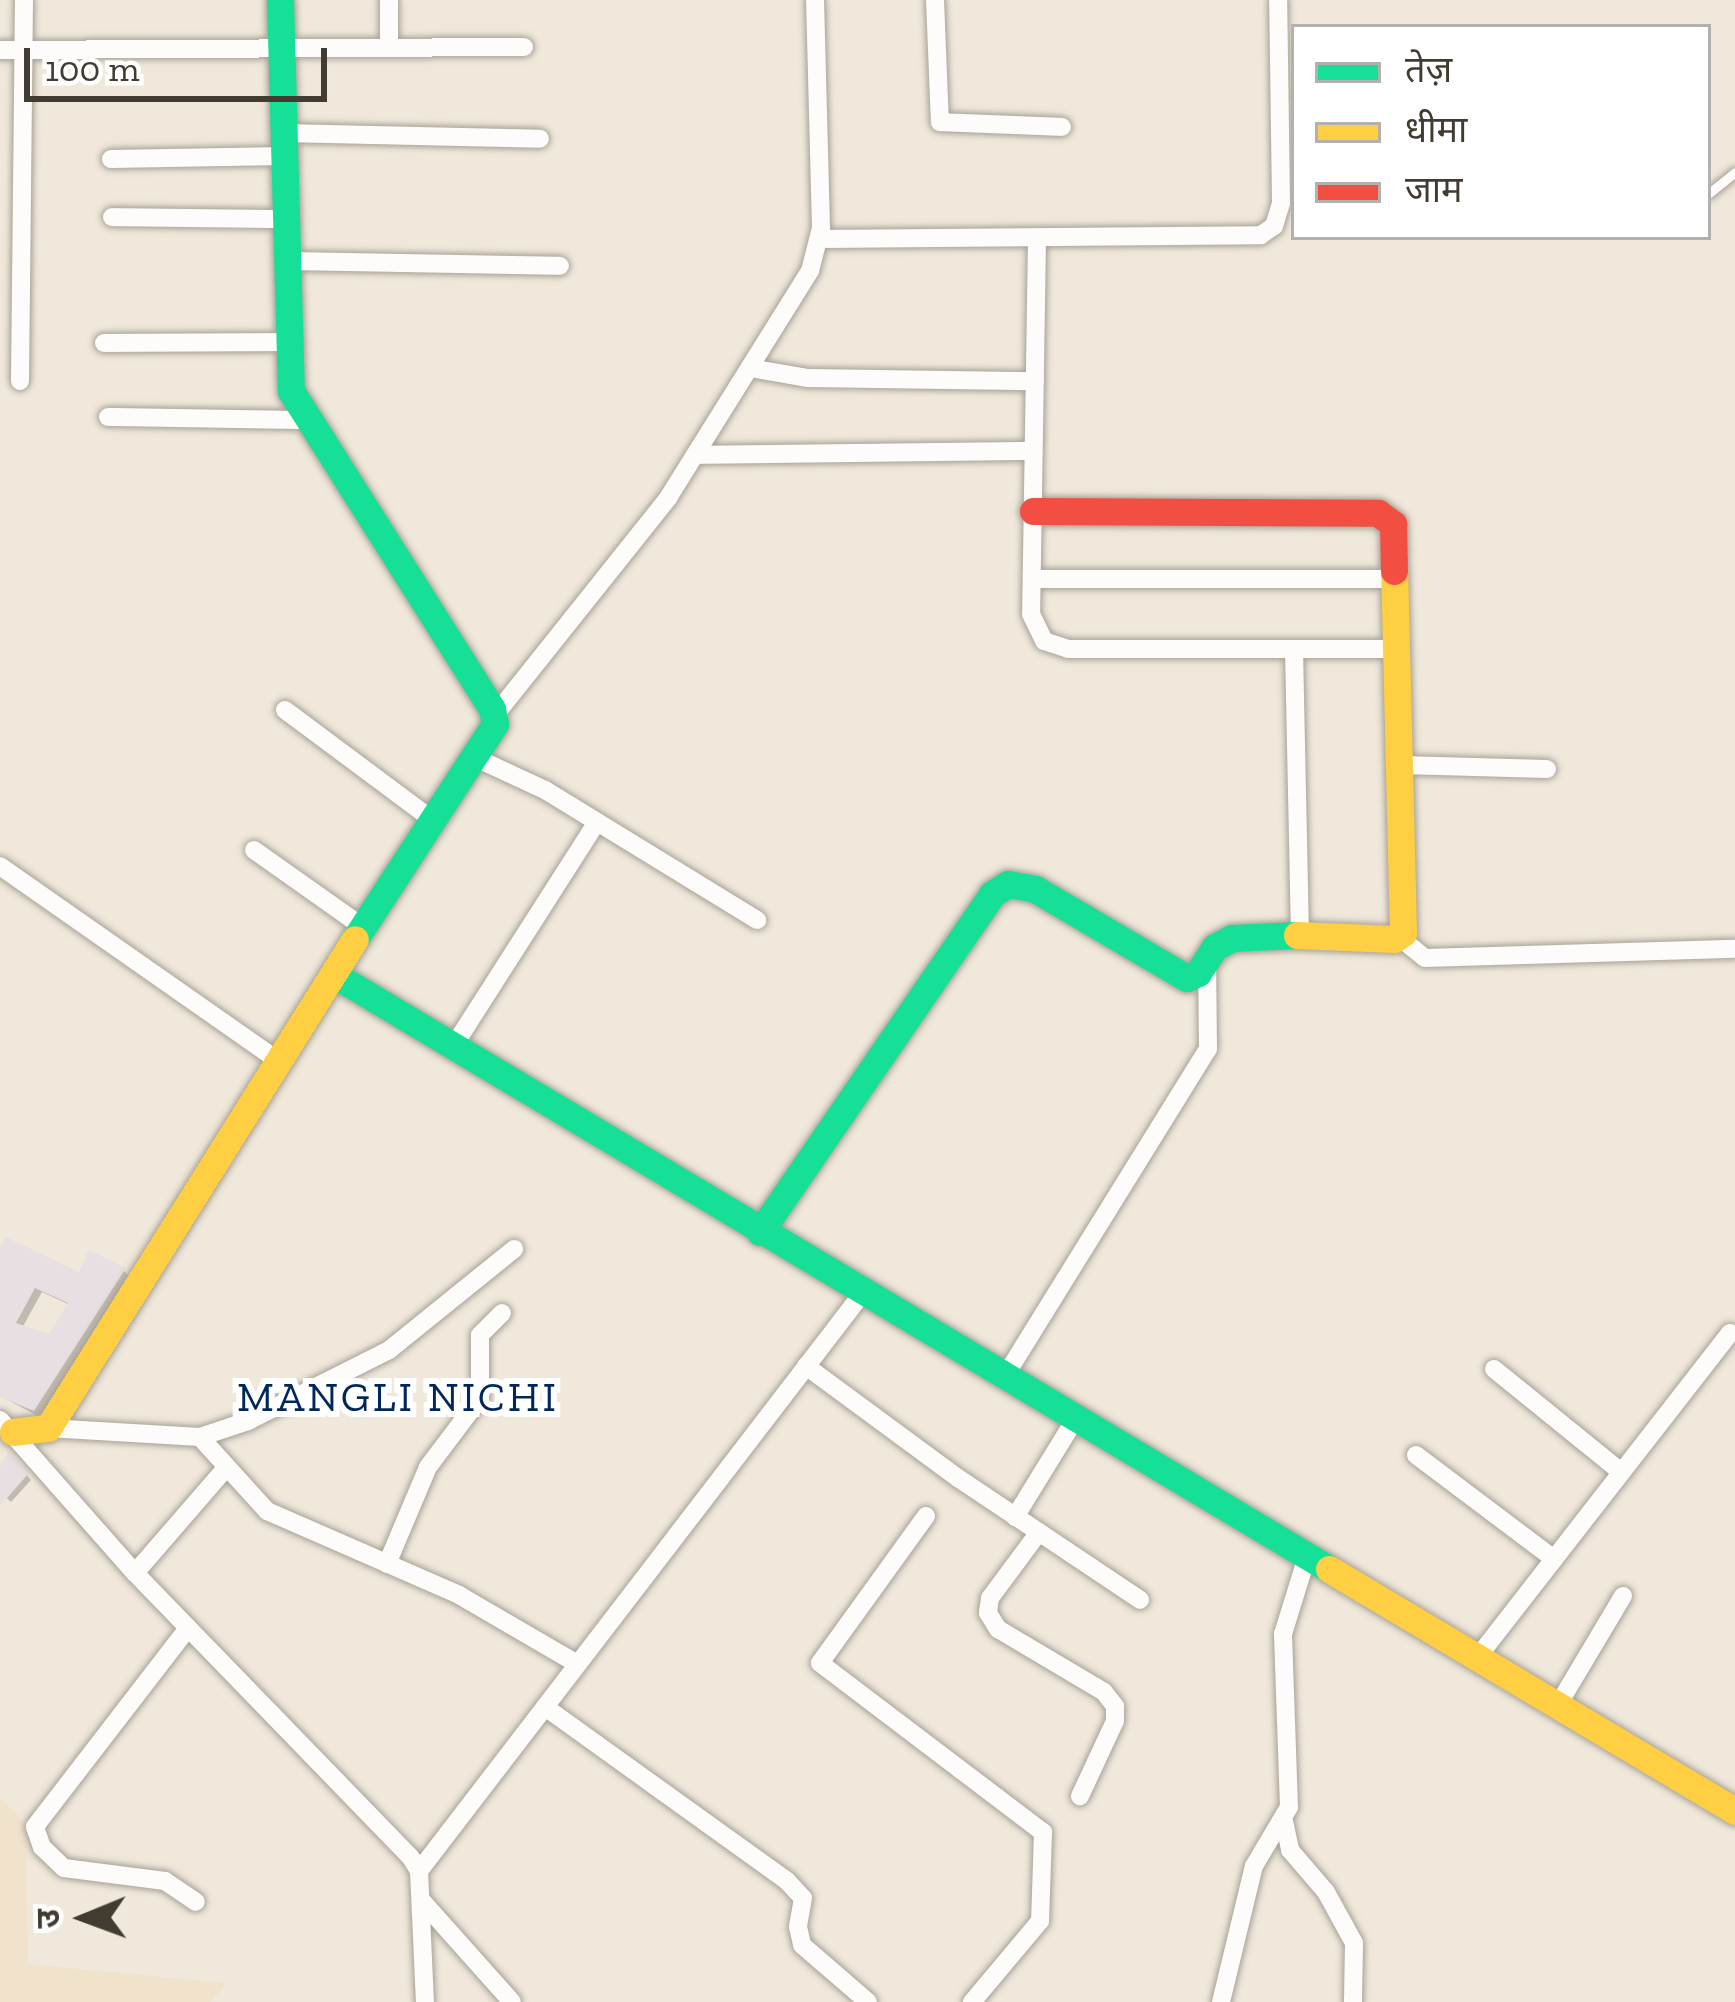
<!DOCTYPE html>
<html>
<head>
<meta charset="utf-8">
<style>
	body { margin:0 }
	#map { position:relative; width:1735px; height:2002px; overflow:hidden; background:#f0e8db; font-family:"Zilla Slab","Noto Sans Devanagari",serif }
	div>[style] { position:absolute }
	[style*='--x'] { left:calc(var(--x)*1px); top:calc(var(--y)*1px); width:calc(var(--w)*1px); rotate:calc(var(--a)*1deg) }
	.built>* { inset:0; background:#f1e2cc }
	.shadow>* { inset:0; background:#0003 }
	.building>* { inset:0; background:#e8dfe2 }
	.roads { filter:drop-shadow(0 0 3px #a8a297) drop-shadow(0 0 3px #a8a297) }
	.lane>* { height:9px; margin:-4.5px; padding:0 4.5px; transform-origin:4.5px; border-radius:4.5px; background:#fdfcfa }
	.street>* { height:18px; margin:-9px; padding:0 9px; transform-origin:9px; border-radius:9px; background:#fdfcfa }
	.fast>* { height:27px; margin:-13.5px; padding:0 13.5px; transform-origin:13.5px; border-radius:13.5px; background:#16e098 }
	.slow>* { height:27px; margin:-13.5px; padding:0 13.5px; transform-origin:13.5px; border-radius:13.5px; background:#ffcf43 }
	.jam>* { height:27px; margin:-13.5px; padding:0 13.5px; transform-origin:13.5px; border-radius:13.5px; background:#f24e42 }
	span { translate:-50% -50%; white-space:nowrap; text-align:center; line-height:1.15; -webkit-text-stroke:12px #fff; paint-order:stroke }
	.quarter-label { font-size:42px; color:#01275a; letter-spacing:3px }
	.legend { position:absolute; left:1291px; top:24px; width:420px; height:216px; box-sizing:border-box; background:#fff; border:3px solid #b3b1ad; margin:0; padding:15px 21px; list-style:none; font-size:36px; color:#413b31 }
	.legend li { display:flex; align-items:center; gap:24px; height:60px }
	.legend b { width:60px; border:3px solid #b3b1ad }
	.north { position:absolute; left:24px; top:1858px; width:120px; height:120px; -webkit-text-stroke:9px #fff; paint-order:stroke; rotate:269deg; font-size:33px; font-weight:700; line-height:48px; text-align:center; color:#413b31 }
	.north::after { content:''; display:block; margin:auto; width:42px; height:54px; background:#413b31; clip-path:polygon(50% 0,100% 100%,50% 72%,0 100%) }
	.scale { position:absolute; left:24px; top:48px; width:303px; height:54px; box-sizing:border-box; border:6px solid #413b31; border-top:0; padding-left:15px; font-size:36px; line-height:42px; white-space:nowrap; color:#413b31; -webkit-text-stroke:9px #fff; paint-order:stroke }
</style>
</head>
<body>
<div id="map">
	<div class="built">
		<i style="clip-path:polygon(0 1798px,26px 1824px,28px 1964px,226px 1983px,211px 2002px,0 2002px)"></i>
	</div>
	<div class="shadow">
		<i style="clip-path:polygon(evenodd,0 1253px,80px 1276px,124px 1271px,130px 1277px,40px 1417px,0 1396px,0 1253px,42px 1292px,70px 1305px,50px 1338px,22px 1328px,42px 1292px)"></i>
		<i style="clip-path:polygon(10px 1456px,31px 1480px,11px 1502px,0 1492px,0 1467px)"></i>
	</div>
	<div class="building">
		<i style="clip-path:polygon(evenodd,6px 1237px,79px 1272px,89px 1250px,126px 1268px,34px 1411px,0 1397px,0 1248px,6px 1237px,35px 1288px,68px 1303px,49px 1334px,16px 1323px,35px 1288px)"></i>
		<i style="clip-path:polygon(9px 1451px,29px 1473px,0 1506px,0 1465px)"></i>
	</div>
	<div class="roads">
		<div class="lane">
			<i style="--x:1708;--y:194;--w:35;--a:-39"></i>
		</div>
		<div class="street">
			<i style="--x:935;--y:0;--w:122;--a:87.7"></i>
			<i style="--x:940;--y:122;--w:122;--a:2.3"></i>
			<i style="--x:389;--y:48;--w:48;--a:-90"></i>
			<i style="--x:0;--y:50;--w:524;--a:-0.33"></i>
			<i style="--x:283;--y:133;--w:257;--a:1.3"></i>
			<i style="--x:111;--y:159;--w:173;--a:-1"></i>
			<i style="--x:112;--y:217;--w:173;--a:0.7"></i>
			<i style="--x:819;--y:239;--w:442;--a:-0.5"></i>
			<i style="--x:1261;--y:235;--w:16;--a:-35"></i>
			<i style="--x:1274;--y:226;--w:24;--a:-73"></i>
			<i style="--x:1281;--y:203;--w:203;--a:-90.8"></i>
			<i style="--x:1037;--y:239;--w:375;--a:90.9"></i>
			<i style="--x:1031;--y:614;--w:30;--a:64"></i>
			<i style="--x:1044;--y:641;--w:25;--a:18"></i>
			<i style="--x:1068;--y:649;--w:330;--a:0"></i>
			<i style="--x:286;--y:261;--w:274;--a:1"></i>
			<i style="--x:104;--y:343;--w:183;--a:-0.3"></i>
			<i style="--x:750;--y:368;--w:59;--a:9.8"></i>
			<i style="--x:808;--y:378;--w:227;--a:0.8"></i>
			<i style="--x:20;--y:381;--w:381;--a:-89.4"></i>
			<i style="--x:108;--y:417;--w:198;--a:0.9"></i>
			<i style="--x:695;--y:455;--w:338;--a:-0.7"></i>
			<i style="--x:1032;--y:579;--w:365;--a:0"></i>
			<i style="--x:1294;--y:649;--w:286;--a:88.8"></i>
			<i style="--x:285;--y:710;--w:186;--a:36.7"></i>
			<i style="--x:495;--y:715;--w:278;--a:-51.4"></i>
			<i style="--x:668;--y:498;--w:268;--a:-58"></i>
			<i style="--x:810;--y:271;--w:44;--a:-75.7"></i>
			<i style="--x:821;--y:228;--w:228;--a:-91.5"></i>
			<i style="--x:476;--y:758;--w:76;--a:24.9"></i>
			<i style="--x:545;--y:790;--w:249;--a:31.5"></i>
			<i style="--x:1401;--y:765;--w:146;--a:1.6"></i>
			<i style="--x:254;--y:850;--w:135;--a:35.3"></i>
			<i style="--x:0;--y:866;--w:337;--a:35"></i>
			<i style="--x:1399;--y:937;--w:33;--a:39"></i>
			<i style="--x:1425;--y:958;--w:310;--a:-1.7"></i>
			<i style="--x:453;--y:1047;--w:267;--a:-57.4"></i>
			<i style="--x:806;--y:1366;--w:189;--a:36.4"></i>
			<i style="--x:958;--y:1478;--w:219;--a:33.8"></i>
			<i style="--x:1494;--y:1369;--w:164;--a:39"></i>
			<i style="--x:1005;--y:1376;--w:385;--a:-58.2"></i>
			<i style="--x:1208;--y:1049;--w:90;--a:-90.6"></i>
			<i style="--x:0;--y:1420;--w:204;--a:48.6"></i>
			<i style="--x:135;--y:1573;--w:397;--a:45.9"></i>
			<i style="--x:411;--y:1858;--w:15;--a:58"></i>
			<i style="--x:419;--y:1871;--w:131;--a:87.4"></i>
			<i style="--x:48;--y:1428;--w:152;--a:3.4"></i>
			<i style="--x:200;--y:1437;--w:51;--a:-18.4"></i>
			<i style="--x:248;--y:1421;--w:158;--a:-26.7"></i>
			<i style="--x:389;--y:1350;--w:161;--a:-38.9"></i>
			<i style="--x:200;--y:1437;--w:100;--a:47.8"></i>
			<i style="--x:267;--y:1511;--w:210;--a:23.6"></i>
			<i style="--x:459;--y:1595;--w:135;--a:30.2"></i>
			<i style="--x:1416;--y:1455;--w:173;--a:37"></i>
			<i style="--x:926;--y:1516;--w:181;--a:125.8"></i>
			<i style="--x:820;--y:1663;--w:280;--a:37.2"></i>
			<i style="--x:1043;--y:1832;--w:89;--a:91.9"></i>
			<i style="--x:1040;--y:1921;--w:106;--a:130"></i>
			<i style="--x:1015;--y:1517;--w:116;--a:-58.4"></i>
			<i style="--x:1039;--y:1532;--w:82;--a:126.6"></i>
			<i style="--x:990;--y:1598;--w:15;--a:98"></i>
			<i style="--x:988;--y:1613;--w:19;--a:58"></i>
			<i style="--x:998;--y:1629;--w:123;--a:30.7"></i>
			<i style="--x:1104;--y:1692;--w:18;--a:52"></i>
			<i style="--x:1115;--y:1706;--w:15;--a:90"></i>
			<i style="--x:1115;--y:1721;--w:83;--a:115"></i>
			<i style="--x:387;--y:1564;--w:105;--a:-67.1"></i>
			<i style="--x:428;--y:1467;--w:86;--a:-53"></i>
			<i style="--x:480;--y:1398;--w:63;--a:-90"></i>
			<i style="--x:480;--y:1335;--w:31;--a:-45"></i>
			<i style="--x:135;--y:1573;--w:139;--a:-49.1"></i>
			<i style="--x:188;--y:1628;--w:251;--a:127.6"></i>
			<i style="--x:35;--y:1827;--w:21;--a:71"></i>
			<i style="--x:42;--y:1847;--w:30;--a:44"></i>
			<i style="--x:64;--y:1868;--w:102;--a:7.3"></i>
			<i style="--x:165;--y:1881;--w:37;--a:34"></i>
			<i style="--x:1477;--y:1658;--w:412;--a:-52.1"></i>
			<i style="--x:1558;--y:1705;--w:127;--a:-59.2"></i>
			<i style="--x:545;--y:1707;--w:298;--a:35.7"></i>
			<i style="--x:787;--y:1881;--w:23;--a:47"></i>
			<i style="--x:803;--y:1898;--w:29;--a:100"></i>
			<i style="--x:798;--y:1927;--w:18;--a:77"></i>
			<i style="--x:802;--y:1945;--w:87;--a:40.8"></i>
			<i style="--x:1284;--y:1821;--w:30;--a:78"></i>
			<i style="--x:1290;--y:1850;--w:55;--a:49.4"></i>
			<i style="--x:1326;--y:1892;--w:58;--a:61.2"></i>
			<i style="--x:1354;--y:1943;--w:59;--a:91"></i>
			<i style="--x:419;--y:1871;--w:732;--a:-52.49"></i>
			<i style="--x:422;--y:1901;--w:135;--a:48.3"></i>
			<i style="--x:1221;--y:2002;--w:140;--a:-76.4"></i>
			<i style="--x:1254;--y:1866;--w:69;--a:-59.3"></i>
			<i style="--x:1289;--y:1807;--w:173;--a:-92"></i>
			<i style="--x:1283;--y:1634;--w:85;--a:-72.8"></i>
		</div>
		<div class="fast">
			<i style="--x:280;--y:0;--w:391;--a:88.4"></i>
			<i style="--x:291;--y:391;--w:376;--a:57.7"></i>
			<i style="--x:492;--y:709;--w:15;--a:79"></i>
			<i style="--x:495;--y:724;--w:257;--a:123.1"></i>
			<i style="--x:333;--y:974;--w:1160;--a:30.85"></i>
			<i style="--x:760;--y:1232;--w:410;--a:-55.5"></i>
			<i style="--x:992;--y:894;--w:19;--a:-32"></i>
			<i style="--x:1008;--y:884;--w:27;--a:10"></i>
			<i style="--x:1035;--y:889;--w:176;--a:30.4"></i>
			<i style="--x:1187;--y:978;--w:12;--a:-24"></i>
			<i style="--x:1198;--y:973;--w:31;--a:-57"></i>
			<i style="--x:1215;--y:947;--w:19;--a:-28"></i>
			<i style="--x:1232;--y:938;--w:65;--a:-2.6"></i>
		</div>
		<div class="slow">
			<i style="--x:1297;--y:935;--w:97;--a:2.4"></i>
			<i style="--x:1394;--y:939;--w:11;--a:-34"></i>
			<i style="--x:1403;--y:933;--w:362;--a:-91.4"></i>
			<i style="--x:13;--y:1432;--w:35;--a:-7"></i>
			<i style="--x:48;--y:1428;--w:577;--a:-57.88"></i>
			<i style="--x:1329;--y:1569;--w:473;--a:30.8"></i>
		</div>
		<div class="jam">
			<i style="--x:1033;--y:511;--w:345;--a:0.3"></i>
			<i style="--x:1378;--y:513;--w:19;--a:36"></i>
			<i style="--x:1393;--y:524;--w:47;--a:88.8"></i>
		</div>
	</div>
	<div class="quarter-label">
		<span style="left:398px;top:1397px">MANGLI NICHI</span>
	</div>
	<ul class="legend">
	<li><b style="height:15px;background:#16e098"></b>तेज़</li>
	<li><b style="height:15px;background:#ffcf43"></b>धीमा</li>
	<li><b style="height:15px;background:#f24e42"></b>जाम</li>
	</ul>
	<div class="north">उ</div>
	<div class="scale">100 m</div>
</div>
</body>
</html>
